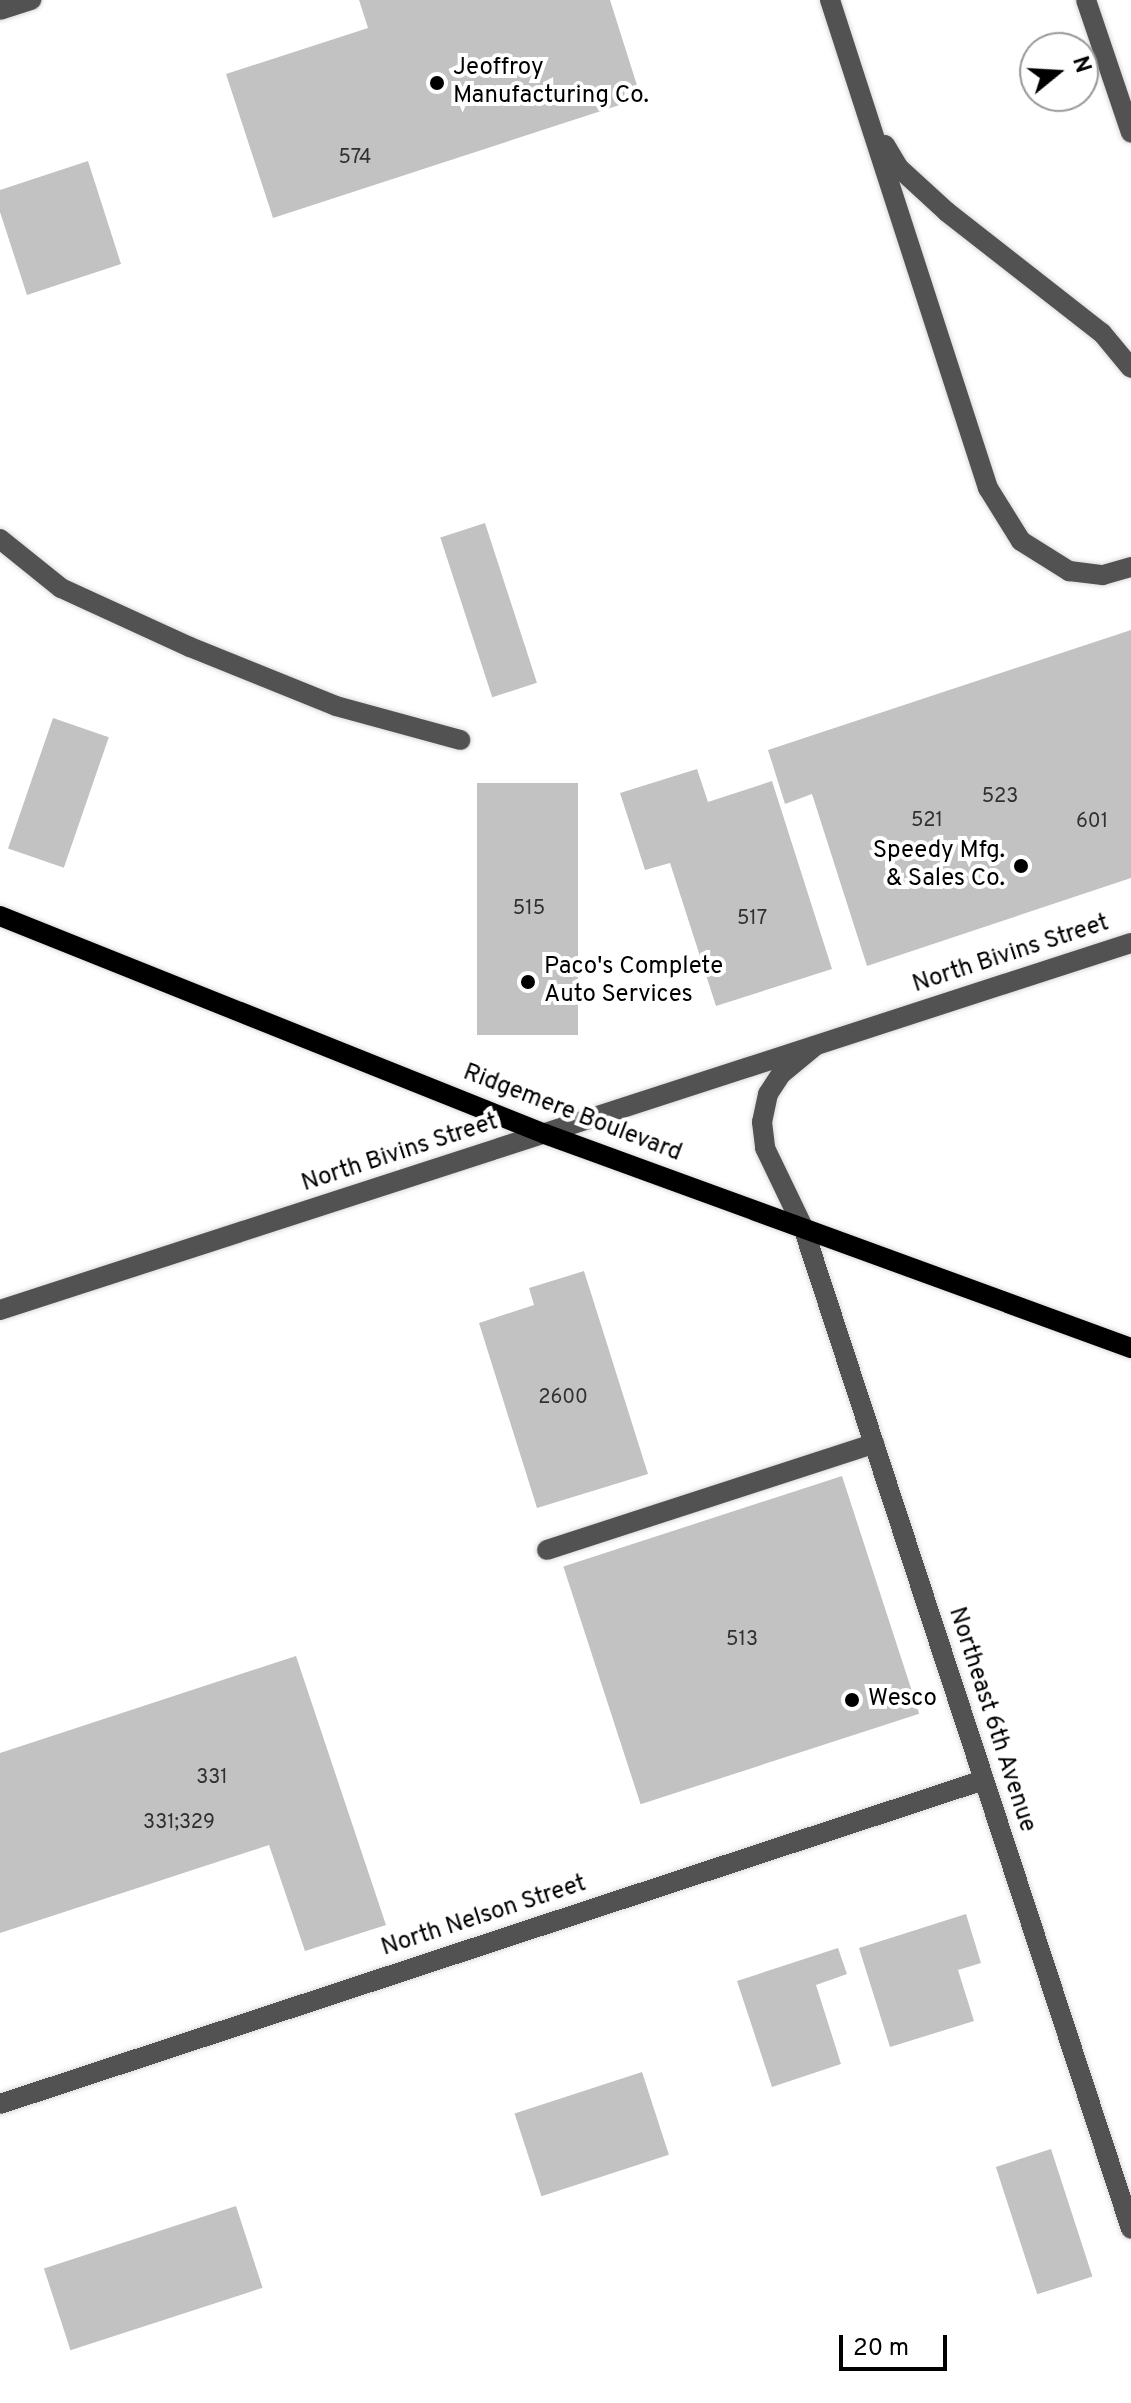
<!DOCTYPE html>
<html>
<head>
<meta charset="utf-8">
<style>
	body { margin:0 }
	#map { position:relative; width:1131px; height:2403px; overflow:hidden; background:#fff; font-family:Overpass,sans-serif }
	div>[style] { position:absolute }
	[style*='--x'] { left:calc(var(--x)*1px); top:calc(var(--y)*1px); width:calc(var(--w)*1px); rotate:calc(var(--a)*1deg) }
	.building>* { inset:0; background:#c2c2c2; transform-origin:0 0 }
	.roads { filter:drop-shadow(0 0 2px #dbdbdb) drop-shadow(0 0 2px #dbdbdb) }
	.minor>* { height:20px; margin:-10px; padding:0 10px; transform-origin:10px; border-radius:10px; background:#525252 }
	.major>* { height:20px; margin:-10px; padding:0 10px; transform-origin:10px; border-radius:10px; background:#000 }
	.dots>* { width:22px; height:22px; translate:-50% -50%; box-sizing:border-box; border:4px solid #fff; border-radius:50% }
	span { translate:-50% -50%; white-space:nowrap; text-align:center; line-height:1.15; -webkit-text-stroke:8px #fff; paint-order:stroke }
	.number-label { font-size:20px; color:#303030 }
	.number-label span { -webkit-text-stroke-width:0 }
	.poi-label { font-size:24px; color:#000 }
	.left { translate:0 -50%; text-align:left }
	.right { translate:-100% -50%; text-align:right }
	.street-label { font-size:24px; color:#000 }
	.north { position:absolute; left:1019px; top:32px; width:80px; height:80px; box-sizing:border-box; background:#fff; border:2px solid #999; border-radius:50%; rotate:72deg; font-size:22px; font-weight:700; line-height:32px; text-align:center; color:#000 }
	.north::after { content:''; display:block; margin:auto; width:28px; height:36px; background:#000; clip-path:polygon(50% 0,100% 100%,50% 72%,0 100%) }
	.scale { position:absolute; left:839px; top:2335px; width:108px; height:36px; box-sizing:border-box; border:4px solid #000; border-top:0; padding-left:10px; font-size:24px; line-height:28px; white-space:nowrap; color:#000; -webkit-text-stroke:6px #fff; paint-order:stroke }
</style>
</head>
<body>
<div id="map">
	<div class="building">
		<i style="clip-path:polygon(359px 0,610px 0,641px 98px,273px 218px,226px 74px,368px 28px)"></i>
		<i style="clip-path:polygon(88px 161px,121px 264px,27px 295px,0 212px,0 190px)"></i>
		<i style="left:485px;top:523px;width:168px;height:47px;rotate:72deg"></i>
		<i style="clip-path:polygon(1131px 630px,1131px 878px,867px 966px,812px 794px,785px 804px,768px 750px)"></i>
		<i style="left:53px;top:718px;width:59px;height:138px;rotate:19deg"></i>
		<i style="clip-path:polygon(697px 769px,708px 802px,772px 781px,832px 969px,716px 1006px,670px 863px,645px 870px,620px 793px)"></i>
		<i style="left:578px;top:783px;width:252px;height:101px;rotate:90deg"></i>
		<i style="clip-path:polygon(584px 1271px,648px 1474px,537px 1508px,479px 1323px,534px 1305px,529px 1288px)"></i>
		<i style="left:842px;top:1476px;width:250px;height:293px;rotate:72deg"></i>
		<i style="clip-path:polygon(296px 1656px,386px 1925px,305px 1951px,269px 1845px,0 1933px,0 1753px)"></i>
		<i style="clip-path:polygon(966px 1914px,981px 1963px,958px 1970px,974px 2021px,890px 2047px,859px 1948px)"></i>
		<i style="clip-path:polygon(838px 1948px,847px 1974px,816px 1985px,841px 2064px,772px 2087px,737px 1981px)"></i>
		<i style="left:642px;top:2072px;width:87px;height:134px;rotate:72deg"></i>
		<i style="left:1051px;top:2149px;width:134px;height:58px;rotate:72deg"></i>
		<i style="left:236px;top:2206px;width:86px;height:202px;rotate:72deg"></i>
	</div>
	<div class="roads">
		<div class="minor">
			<i style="--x:830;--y:0;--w:513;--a:72.06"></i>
			<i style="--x:988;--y:488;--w:62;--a:58.1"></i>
			<i style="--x:1021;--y:541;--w:57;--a:32"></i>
			<i style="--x:1069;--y:571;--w:34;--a:7"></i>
			<i style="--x:1103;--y:575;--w:29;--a:-16"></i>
			<i style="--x:1086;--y:0;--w:140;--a:71.3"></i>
			<i style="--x:0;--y:10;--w:33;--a:-18"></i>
			<i style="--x:885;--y:145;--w:27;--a:59"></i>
			<i style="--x:899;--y:168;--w:65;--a:42.5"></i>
			<i style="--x:947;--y:212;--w:197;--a:38"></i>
			<i style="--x:1102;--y:333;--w:45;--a:50.4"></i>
			<i style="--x:0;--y:539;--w:78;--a:38.8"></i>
			<i style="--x:61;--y:588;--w:142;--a:24.6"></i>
			<i style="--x:190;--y:647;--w:157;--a:22"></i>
			<i style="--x:336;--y:706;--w:129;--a:15.3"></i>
			<i style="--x:815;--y:1046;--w:44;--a:140.5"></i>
			<i style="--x:781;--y:1074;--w:24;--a:123"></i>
			<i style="--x:768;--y:1094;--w:29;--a:102"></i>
			<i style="--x:762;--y:1122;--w:26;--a:83"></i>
			<i style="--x:765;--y:1148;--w:88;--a:64.3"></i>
			<i style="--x:803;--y:1227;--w:1054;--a:71.87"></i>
			<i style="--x:0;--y:1310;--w:1189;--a:-17.98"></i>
			<i style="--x:547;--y:1550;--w:344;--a:-18"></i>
			<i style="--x:0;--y:2104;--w:1036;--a:-18.23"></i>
		</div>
		<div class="major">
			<i style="--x:0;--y:916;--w:587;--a:21.8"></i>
			<i style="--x:545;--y:1134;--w:624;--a:20.06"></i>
		</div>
	</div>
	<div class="dots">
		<i style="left:437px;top:83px;background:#000"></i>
		<i style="left:1021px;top:866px;background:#000"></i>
		<i style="left:528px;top:982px;background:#000"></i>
		<i style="left:852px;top:1700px;background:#000"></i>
	</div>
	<div class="number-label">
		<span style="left:355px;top:158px">574</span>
		<span style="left:1000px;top:797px">523</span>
		<span style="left:927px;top:821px">521</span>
		<span style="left:1092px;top:822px">601</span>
		<span style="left:529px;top:909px">515</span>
		<span style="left:752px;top:919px">517</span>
		<span style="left:563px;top:1398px">2600</span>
		<span style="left:742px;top:1640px">513</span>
		<span style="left:212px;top:1778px">331</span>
		<span style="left:179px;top:1823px">331;329</span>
	</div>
	<div class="poi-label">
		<span class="left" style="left:453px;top:83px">Jeoffroy<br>Manufacturing Co.</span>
		<span class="right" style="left:1005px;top:866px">Speedy Mfg.<br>&amp; Sales Co.</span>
		<span class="left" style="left:544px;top:982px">Paco's Complete<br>Auto Services</span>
		<span class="left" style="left:868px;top:1700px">Wesco</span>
	</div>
	<div class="street-label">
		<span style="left:1011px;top:955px;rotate:-18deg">North Bivins Street</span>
		<span style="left:572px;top:1114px;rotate:21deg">Ridgemere Boulevard</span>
		<span style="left:400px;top:1154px;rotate:-18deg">North Bivins Street</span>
		<span style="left:991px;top:1720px;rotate:72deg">Northeast 6th Avenue</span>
		<span style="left:484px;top:1917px;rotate:-18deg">North Nelson Street</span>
	</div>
	<div class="north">N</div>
	<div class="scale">20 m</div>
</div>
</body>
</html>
